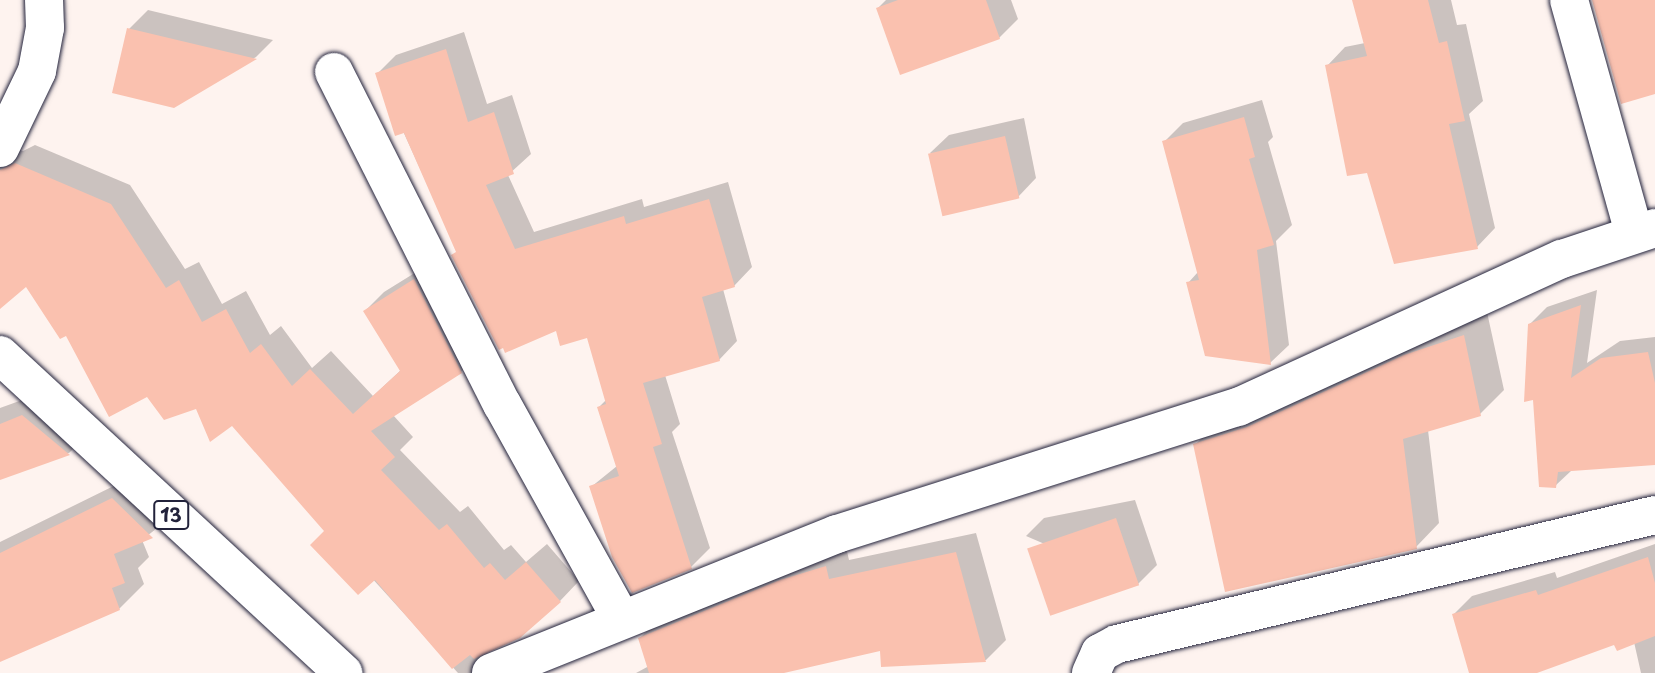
<!DOCTYPE html>
<html>
<head>
<meta charset="utf-8">
<style>
	body { margin:0 }
	#map { position:relative; width:1655px; height:673px; overflow:hidden; background:#fef3ef; font-family:"Playpen Sans",sans-serif }
	div>[style] { position:absolute }
	[style*='--x'] { left:calc(var(--x)*1px); top:calc(var(--y)*1px); width:calc(var(--w)*1px); rotate:calc(var(--a)*1deg) }
	.shadow>* { inset:0; background:#0003 }
	.building>* { inset:0; background:#fac1af; transform-origin:0 0 }
	.roads { filter:drop-shadow(0 0 2px #22223b) drop-shadow(0 0 2px #22223b) }
	.street>* { height:38px; margin:-19px; padding:0 19px; transform-origin:19px; border-radius:19px; background:#fff }
	.highway>* { height:38px; margin:-19px; padding:0 19px; transform-origin:19px; border-radius:19px; background:#fff }
	span { translate:-50% -50%; white-space:nowrap; text-align:center; line-height:1.15; -webkit-text-stroke:7px #fff; paint-order:stroke }
	.shield-label span { padding:2px 5px; background:#fff; border:2px solid; border-radius:5px; -webkit-text-stroke-width:0 }
	.shield-label { font-size:19px; color:#22223b; font-weight:700 }
</style>
</head>
<body>
<div id="map">
	<div class="shadow">
		<i style="clip-path:polygon(886px 0,1011px 0,1018px 19px,999px 38px,878px 8px)"></i>
		<i style="clip-path:polygon(1354px 0,1451px 0,1457px 25px,1466px 24px,1483px 101px,1469px 114px,1495px 228px,1477px 247px,1368px 171px,1327px 66px,1345px 47px,1365px 43px)"></i>
		<i style="clip-path:polygon(148px 10px,273px 40px,256px 57px,173px 106px,129px 29px)"></i>
		<i style="clip-path:polygon(464px 32px,487px 104px,512px 95px,531px 154px,508px 175px,534px 232px,642px 199px,644px 207px,728px 182px,752px 267px,734px 286px,723px 289px,737px 341px,719px 360px,665px 375px,680px 424px,672px 432px,710px 548px,691px 567px,591px 487px,617px 466px,598px 408px,607px 399px,588px 335px,458px 252px,377px 74px,396px 55px)"></i>
		<i style="clip-path:polygon(1262px 100px,1273px 137px,1268px 142px,1292px 225px,1276px 241px,1289px 345px,1270px 363px,1188px 283px,1198px 272px,1164px 142px,1183px 123px)"></i>
		<i style="clip-path:polygon(1024px 118px,1036px 178px,1018px 197px,930px 153px,949px 135px)"></i>
		<i style="clip-path:polygon(0 134px,9px 148px,23px 151px,35px 145px,130px 185px,185px 269px,199px 262px,222px 304px,246px 291px,270px 335px,281px 326px,312px 368px,331px 351px,373px 396px,401px 370px,365px 311px,384px 292px,434px 261px,480px 353px,461px 372px,393px 415px,413px 437px,400px 450px,460px 512px,468px 506px,504px 550px,511px 545px,526px 562px,547px 544px,579px 581px,560px 601px,489px 650px,475px 673px,458px 673px,232px 424px,197px 406px,148px 394px,67px 333px,26px 285px,0 307px)"></i>
		<i style="clip-path:polygon(1597px 290px,1587px 363px,1620px 341px,1655px 337px,1655px 464px,1572px 470px,1555px 486px,1530px 324px,1547px 307px)"></i>
		<i style="clip-path:polygon(1487px 312px,1504px 390px,1480px 414px,1428px 430px,1439px 523px,1416px 547px,1195px 445px,1218px 421px)"></i>
		<i style="clip-path:polygon(47px 391px,93px 429px,69px 453px,0 478px,0 408px)"></i>
		<i style="clip-path:polygon(138px 474px,176px 513px,142px 540px,149px 557px,138px 568px,144px 584px,119px 609px,0 660px,0 542px)"></i>
		<i style="clip-path:polygon(1135px 500px,1157px 565px,1138px 584px,1026px 536px,1044px 518px)"></i>
		<i style="clip-path:polygon(976px 533px,1006px 640px,986px 660px,883px 665px,881px 649px,776px 673px,636px 673px,649px 666px,640px 638px,660px 618px,846px 547px,849px 560px)"></i>
		<i style="clip-path:polygon(1655px 544px,1655px 673px,1641px 673px,1634px 642px,1615px 643px,1532px 673px,1471px 673px,1454px 614px,1472px 596px,1555px 572px,1557px 578px)"></i>
	</div>
	<div class="building">
		<i style="clip-path:polygon(898px 0,986px 0,1000px 39px,900px 75px,876px 8px)"></i>
		<i style="clip-path:polygon(1352px 0,1428px 0,1439px 43px,1447px 41px,1465px 121px,1449px 124px,1478px 249px,1394px 264px,1367px 173px,1347px 176px,1325px 65px,1367px 56px)"></i>
		<i style="clip-path:polygon(1592px 0,1655px 0,1655px 94px,1621px 104px)"></i>
		<i style="clip-path:polygon(127px 28px,257px 59px,174px 108px,112px 93px)"></i>
		<i style="clip-path:polygon(446px 49px,468px 122px,494px 112px,514px 174px,486px 185px,515px 249px,624px 216px,626px 224px,709px 199px,735px 287px,702px 297px,720px 361px,643px 383px,662px 444px,653px 447px,692px 569px,632px 593px,612px 557px,589px 486px,619px 476px,597px 407px,606px 404px,587px 338px,560px 346px,556px 331px,505px 353px,503px 348px,499px 350px,451px 255px,456px 252px,404px 133px,395px 136px,375px 73px)"></i>
		<i style="clip-path:polygon(1244px 117px,1255px 157px,1249px 159px,1274px 245px,1257px 250px,1271px 365px,1205px 356px,1186px 282px,1199px 280px,1162px 141px)"></i>
		<i style="left:1005px;top:136px;width:64px;height:79px;rotate:77deg"></i>
		<i style="clip-path:polygon(15px 163px,111px 204px,166px 288px,179px 280px,202px 322px,226px 309px,250px 353px,261px 344px,292px 386px,310px 369px,353px 414px,400px 371px,363px 311px,414px 279px,462px 373px,371px 431px,395px 457px,381px 470px,439px 530px,447px 524px,484px 568px,490px 563px,505px 580px,526px 562px,561px 602px,520px 638px,474px 659px,470px 655px,452px 669px,375px 580px,358px 595px,310px 545px,324px 531px,232px 426px,210px 442px,196px 409px,164px 420px,147px 397px,109px 417px,66px 336px,60px 339px,26px 287px,0 309px,0 170px)"></i>
		<i style="clip-path:polygon(1581px 305px,1571px 378px,1601px 358px,1648px 352px,1655px 383px,1655px 465px,1558px 472px,1556px 488px,1539px 487px,1533px 400px,1524px 402px,1528px 324px)"></i>
		<i style="clip-path:polygon(1464px 335px,1481px 416px,1403px 439px,1417px 549px,1225px 592px,1193px 444px,1247px 427px,1404px 355px)"></i>
		<i style="clip-path:polygon(22px 415px,70px 455px,0 480px,0 424px)"></i>
		<i style="clip-path:polygon(112px 498px,153px 538px,114px 554px,125px 583px,112px 588px,120px 610px,0 662px,0 553px)"></i>
		<i style="left:1116px;top:518px;width:71px;height:94px;rotate:71deg"></i>
		<i style="clip-path:polygon(956px 552px,986px 662px,881px 667px,880px 651px,784px 673px,649px 673px,638px 638px,780px 580px,826px 566px,829px 579px)"></i>
		<i style="clip-path:polygon(1648px 557px,1655px 583px,1655px 636px,1617px 651px,1614px 645px,1537px 673px,1469px 673px,1452px 614px,1536px 590px,1538px 595px)"></i>
	</div>
	<div class="roads">
		<div class="street">
			<i style="--x:1569;--y:0;--w:242;--a:74.4"></i>
			<i style="--x:334;--y:72;--w:372;--a:63.2"></i>
			<i style="--x:502;--y:404;--w:246;--a:61"></i>
			<i style="--x:0;--y:148;--w:85;--a:-64.3"></i>
			<i style="--x:37;--y:71;--w:44;--a:-79.5"></i>
			<i style="--x:45;--y:28;--w:28;--a:-92"></i>
			<i style="--x:491;--y:673;--w:373;--a:-21.9"></i>
			<i style="--x:837;--y:534;--w:421;--a:-17.6"></i>
			<i style="--x:1238;--y:407;--w:356;--a:-24.6"></i>
			<i style="--x:1562;--y:259;--w:98;--a:-18.4"></i>
			<i style="--x:1091;--y:673;--w:22;--a:-66"></i>
			<i style="--x:1100;--y:653;--w:19;--a:-28"></i>
			<i style="--x:1117;--y:644;--w:553;--a:-13.48"></i>
		</div>
		<div class="highway">
			<i style="--x:0;--y:355;--w:468;--a:42.8"></i>
		</div>
	</div>
	<div class="shield-label">
		<span style="left:171px;top:515px">13</span>
	</div>
</div>
</body>
</html>
